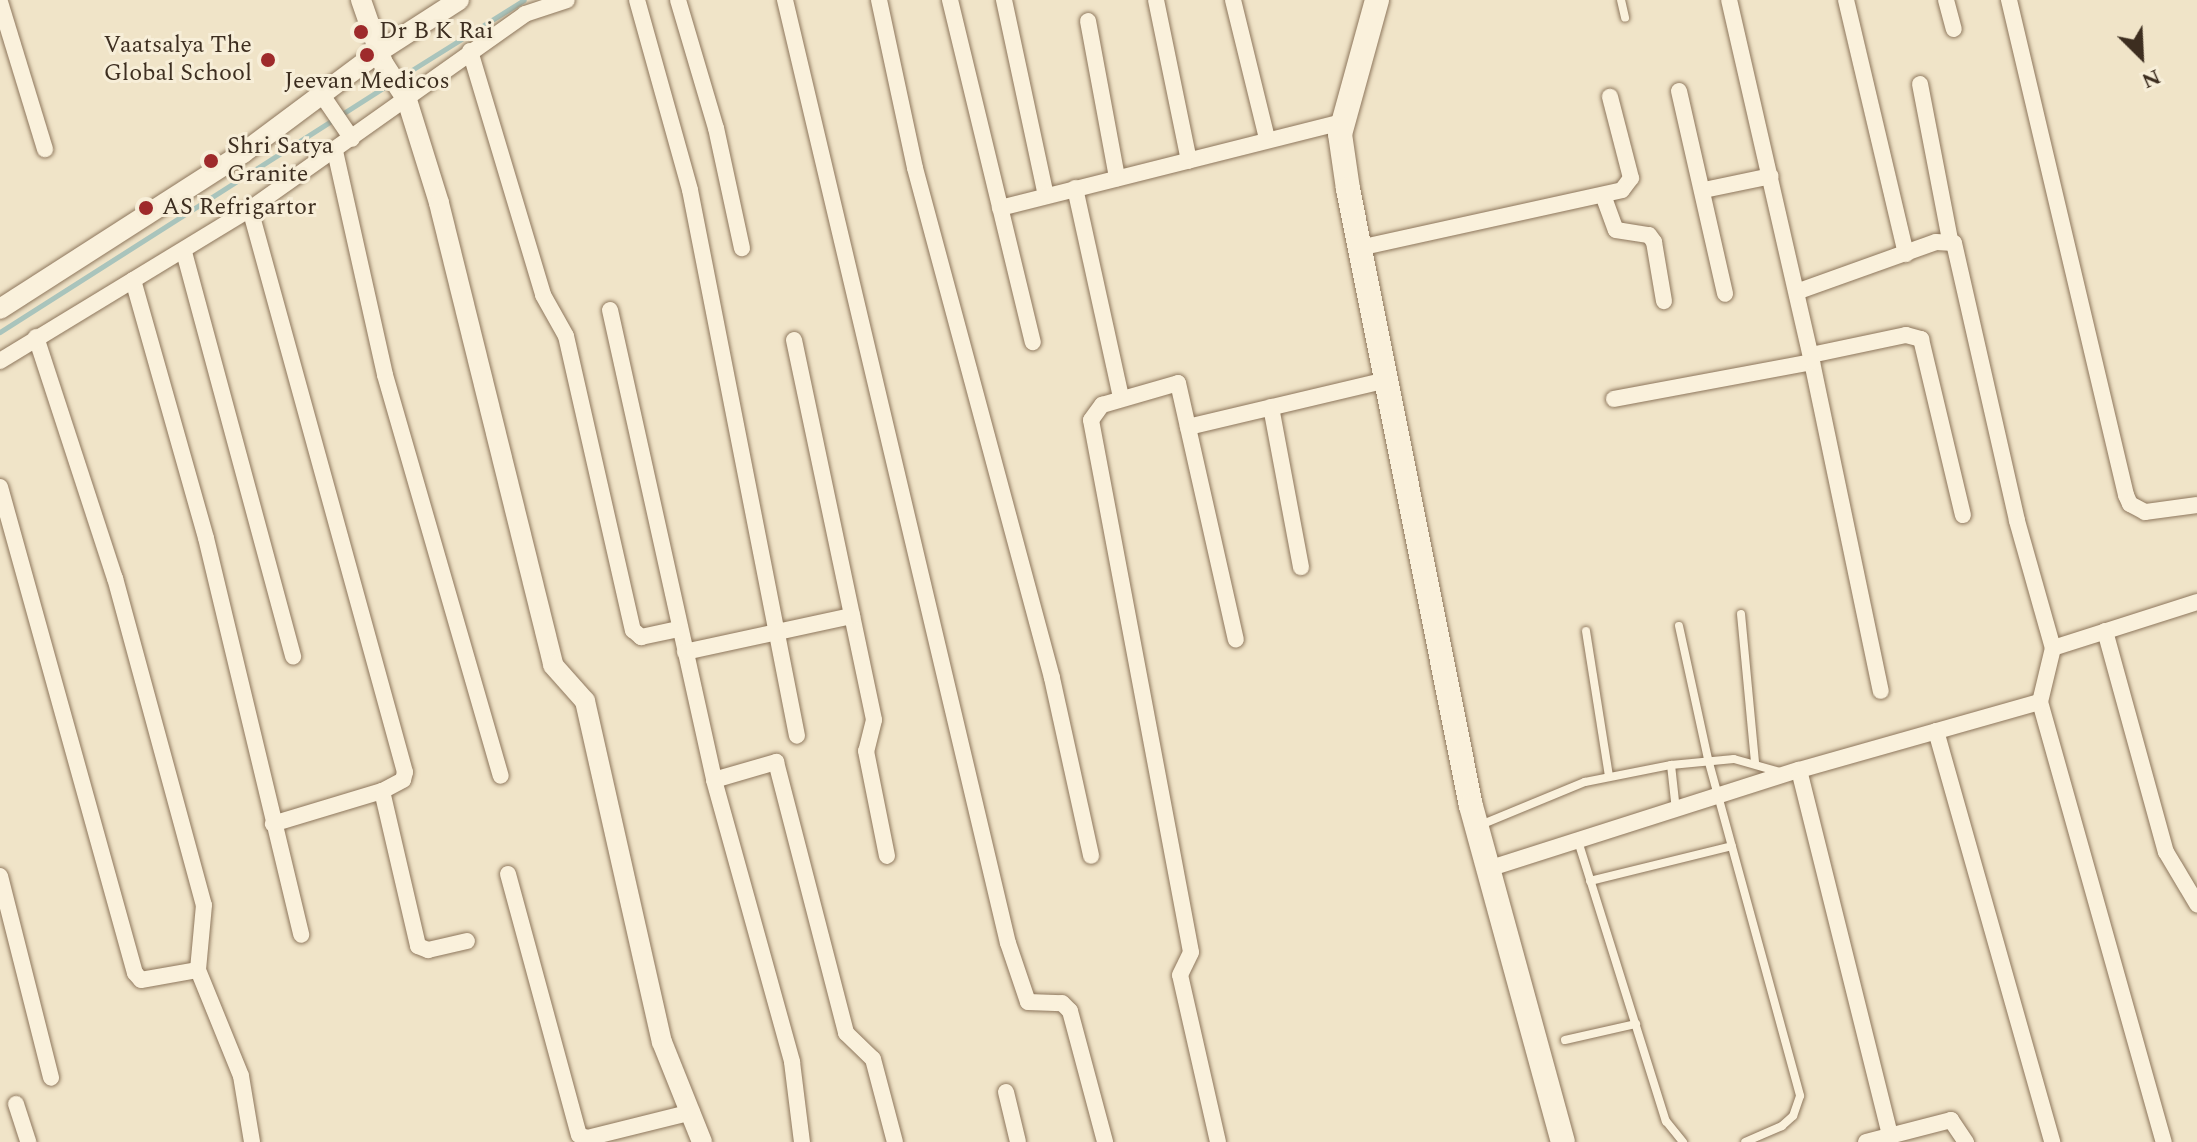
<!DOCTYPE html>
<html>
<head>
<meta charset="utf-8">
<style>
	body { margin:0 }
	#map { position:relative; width:2197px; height:1142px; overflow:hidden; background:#f0e4c8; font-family:Spectral,serif }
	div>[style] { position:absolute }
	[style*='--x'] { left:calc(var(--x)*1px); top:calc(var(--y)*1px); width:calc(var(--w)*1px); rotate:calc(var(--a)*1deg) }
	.stream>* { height:5px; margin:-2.5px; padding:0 2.5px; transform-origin:2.5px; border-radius:2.5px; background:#a9c4bc }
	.roads { filter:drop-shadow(0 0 2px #8d765c) drop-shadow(0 0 2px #8d765c) }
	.service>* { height:8px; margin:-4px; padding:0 4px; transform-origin:4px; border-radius:4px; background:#faf1dc }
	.minor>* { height:16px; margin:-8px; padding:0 8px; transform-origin:8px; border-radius:8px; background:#faf1dc }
	.tertiary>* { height:20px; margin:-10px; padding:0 10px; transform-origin:10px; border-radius:10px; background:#faf1dc }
	.secondary>* { height:24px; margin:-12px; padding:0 12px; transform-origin:12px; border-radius:12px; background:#faf1dc }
	.dots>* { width:22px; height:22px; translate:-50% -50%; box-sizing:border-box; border:4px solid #f7eed8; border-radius:50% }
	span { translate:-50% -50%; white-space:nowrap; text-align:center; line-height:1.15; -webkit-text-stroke:6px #f7eed8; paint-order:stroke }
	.poi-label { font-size:24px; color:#3d2e20 }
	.left { translate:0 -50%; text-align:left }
	.right { translate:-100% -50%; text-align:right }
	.north { position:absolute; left:2101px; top:16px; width:80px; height:80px; -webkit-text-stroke:6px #f7eed8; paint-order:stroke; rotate:156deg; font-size:22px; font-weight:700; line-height:32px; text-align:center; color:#3d2e20 }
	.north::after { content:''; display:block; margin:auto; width:28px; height:36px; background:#3d2e20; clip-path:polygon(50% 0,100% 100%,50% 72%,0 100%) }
</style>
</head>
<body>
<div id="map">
	<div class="stream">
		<i style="--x:399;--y:78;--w:147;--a:-32"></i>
		<i style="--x:0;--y:332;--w:464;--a:-32.5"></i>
	</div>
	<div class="roads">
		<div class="service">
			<i style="--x:1621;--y:0;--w:18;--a:77"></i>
			<i style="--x:1741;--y:614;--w:149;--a:84.6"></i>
			<i style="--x:1679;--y:626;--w:136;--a:77.7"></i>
			<i style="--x:1708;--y:759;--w:349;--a:74.7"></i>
			<i style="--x:1800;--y:1096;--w:21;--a:109"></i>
			<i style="--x:1793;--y:1116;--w:15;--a:138"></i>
			<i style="--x:1782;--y:1126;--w:40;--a:156.6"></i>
			<i style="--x:1586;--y:631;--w:147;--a:81"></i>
			<i style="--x:1671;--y:765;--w:45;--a:83.7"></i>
			<i style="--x:1478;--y:826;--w:116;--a:-22.4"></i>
			<i style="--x:1585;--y:782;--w:88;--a:-11.2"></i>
			<i style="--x:1671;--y:765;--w:63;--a:-5.4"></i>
			<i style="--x:1734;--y:759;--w:51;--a:15.9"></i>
			<i style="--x:1578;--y:841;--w:294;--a:72.6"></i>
			<i style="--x:1666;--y:1121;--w:27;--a:51"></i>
			<i style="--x:1590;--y:881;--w:146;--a:-13.8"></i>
			<i style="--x:1565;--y:1040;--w:73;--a:-12.7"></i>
		</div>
		<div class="minor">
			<i style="--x:637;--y:0;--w:197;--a:74.4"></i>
			<i style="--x:690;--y:190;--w:556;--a:78.91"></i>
			<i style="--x:678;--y:0;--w:134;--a:73.5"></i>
			<i style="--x:716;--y:128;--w:123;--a:77.8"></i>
			<i style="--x:785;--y:0;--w:969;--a:76.7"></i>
			<i style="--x:1008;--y:943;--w:62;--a:71.3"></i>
			<i style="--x:1028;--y:1002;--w:34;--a:2"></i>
			<i style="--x:1062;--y:1003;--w:11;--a:45"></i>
			<i style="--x:1070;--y:1011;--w:136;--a:75"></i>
			<i style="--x:879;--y:0;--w:172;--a:77.9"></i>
			<i style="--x:915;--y:168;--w:528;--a:74.96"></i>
			<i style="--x:1052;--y:678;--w:182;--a:77.6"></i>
			<i style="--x:950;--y:0;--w:352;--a:76.4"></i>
			<i style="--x:1004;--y:0;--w:200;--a:77.9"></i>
			<i style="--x:1156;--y:0;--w:164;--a:78.4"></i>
			<i style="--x:1233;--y:0;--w:142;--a:76.2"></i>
			<i style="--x:1846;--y:0;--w:261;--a:76.7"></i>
			<i style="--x:1946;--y:0;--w:30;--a:75"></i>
			<i style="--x:2009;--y:0;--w:509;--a:76.7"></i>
			<i style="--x:2126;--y:495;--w:10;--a:66"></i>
			<i style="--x:2130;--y:504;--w:17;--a:28"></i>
			<i style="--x:2145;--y:512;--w:52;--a:-7.7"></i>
			<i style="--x:0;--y:2;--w:154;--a:73"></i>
			<i style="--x:1088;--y:21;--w:160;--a:79.5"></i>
			<i style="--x:470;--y:51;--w:255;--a:73.3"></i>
			<i style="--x:543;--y:295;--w:47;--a:60.7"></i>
			<i style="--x:566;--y:336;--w:302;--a:77.2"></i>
			<i style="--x:633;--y:630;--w:11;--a:41"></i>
			<i style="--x:641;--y:637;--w:40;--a:-12"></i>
			<i style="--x:1920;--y:84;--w:159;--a:79.1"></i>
			<i style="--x:1679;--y:91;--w:208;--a:77.2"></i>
			<i style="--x:322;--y:95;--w:53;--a:55.7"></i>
			<i style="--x:335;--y:151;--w:230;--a:77.4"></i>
			<i style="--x:385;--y:375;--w:417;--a:73.9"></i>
			<i style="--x:1075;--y:188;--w:215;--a:77.6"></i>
			<i style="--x:1704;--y:190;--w:68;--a:-11.8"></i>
			<i style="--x:1603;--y:195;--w:37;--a:70"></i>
			<i style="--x:1616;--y:230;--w:33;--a:9"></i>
			<i style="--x:1649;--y:235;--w:9;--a:54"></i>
			<i style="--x:1654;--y:242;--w:60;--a:80.4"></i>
			<i style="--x:1000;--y:208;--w:354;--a:-14.1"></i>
			<i style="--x:250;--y:209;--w:584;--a:74.61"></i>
			<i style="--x:405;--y:772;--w:8;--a:104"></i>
			<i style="--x:403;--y:780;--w:24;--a:152"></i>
			<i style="--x:382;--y:791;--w:114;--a:163.2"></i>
			<i style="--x:1359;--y:248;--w:269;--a:-12.4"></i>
			<i style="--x:1622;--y:190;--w:15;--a:-53"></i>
			<i style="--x:1631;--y:178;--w:84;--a:-104.5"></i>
			<i style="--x:184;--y:252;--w:419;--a:74.9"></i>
			<i style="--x:133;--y:280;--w:268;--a:74.2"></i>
			<i style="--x:206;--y:538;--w:408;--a:76.5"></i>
			<i style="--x:1799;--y:291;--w:145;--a:-19.7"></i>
			<i style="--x:1936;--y:242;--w:18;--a:3"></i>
			<i style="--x:1954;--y:243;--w:285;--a:77.2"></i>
			<i style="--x:2017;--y:521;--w:132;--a:74.2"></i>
			<i style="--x:610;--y:310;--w:481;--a:77.5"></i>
			<i style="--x:714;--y:780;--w:293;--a:74.5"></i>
			<i style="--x:792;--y:1062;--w:81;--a:82.9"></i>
			<i style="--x:36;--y:337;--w:254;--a:71.9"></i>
			<i style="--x:115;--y:578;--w:339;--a:74.8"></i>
			<i style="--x:204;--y:905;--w:65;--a:95.3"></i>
			<i style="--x:198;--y:970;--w:114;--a:67.9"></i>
			<i style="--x:241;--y:1076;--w:67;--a:80.5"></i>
			<i style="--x:794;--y:340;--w:388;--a:78.1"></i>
			<i style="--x:874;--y:720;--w:32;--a:104"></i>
			<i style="--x:866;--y:751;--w:107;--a:78.7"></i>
			<i style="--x:1811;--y:355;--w:97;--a:-11.9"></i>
			<i style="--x:1906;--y:335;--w:16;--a:15"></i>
			<i style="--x:1921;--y:339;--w:181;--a:76.6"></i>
			<i style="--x:0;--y:361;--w:293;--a:-31.3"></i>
			<i style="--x:250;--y:209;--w:337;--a:-35.3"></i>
			<i style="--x:525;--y:14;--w:44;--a:-18.4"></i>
			<i style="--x:1812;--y:362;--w:336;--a:78.2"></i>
			<i style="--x:1614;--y:399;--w:201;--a:-10.6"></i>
			<i style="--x:1812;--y:362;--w:371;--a:-102.9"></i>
			<i style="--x:1271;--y:407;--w:163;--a:79.4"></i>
			<i style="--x:1188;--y:427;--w:200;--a:-13.3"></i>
			<i style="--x:0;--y:487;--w:504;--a:74.48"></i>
			<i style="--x:135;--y:973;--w:9;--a:49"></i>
			<i style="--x:141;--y:980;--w:58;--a:-10"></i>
			<i style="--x:2105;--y:631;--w:229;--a:74.6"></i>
			<i style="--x:2166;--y:852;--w:61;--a:59.2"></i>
			<i style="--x:685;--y:652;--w:171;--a:-12.2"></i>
			<i style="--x:2040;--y:702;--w:457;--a:74.3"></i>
			<i style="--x:1936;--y:731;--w:427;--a:74.2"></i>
			<i style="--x:1799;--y:770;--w:377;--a:76"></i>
			<i style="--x:714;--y:780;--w:65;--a:-16.2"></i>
			<i style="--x:776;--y:762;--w:280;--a:75.5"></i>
			<i style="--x:846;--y:1033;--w:37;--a:44"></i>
			<i style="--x:873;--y:1059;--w:86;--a:75.2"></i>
			<i style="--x:382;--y:791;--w:159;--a:76.9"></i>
			<i style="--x:418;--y:946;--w:11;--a:22"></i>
			<i style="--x:428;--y:950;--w:40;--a:-13"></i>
			<i style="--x:1488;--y:869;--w:326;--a:-17.7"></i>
			<i style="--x:1799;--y:770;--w:250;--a:-15.8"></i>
			<i style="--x:2040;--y:702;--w:56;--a:-76.5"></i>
			<i style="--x:2053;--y:648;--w:151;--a:-17.7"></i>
			<i style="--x:508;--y:874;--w:270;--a:74.8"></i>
			<i style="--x:579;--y:1135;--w:9;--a:21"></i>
			<i style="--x:587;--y:1138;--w:108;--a:-13.9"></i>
			<i style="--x:0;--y:876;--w:208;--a:75.8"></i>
			<i style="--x:1006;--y:1092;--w:51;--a:76.5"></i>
			<i style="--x:16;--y:1104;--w:40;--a:72"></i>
			<i style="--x:1218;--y:1142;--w:171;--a:-102.8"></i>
			<i style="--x:1180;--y:975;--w:25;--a:-64"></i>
			<i style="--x:1191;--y:952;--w:541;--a:-100.65"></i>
			<i style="--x:1091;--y:420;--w:19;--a:-54"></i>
			<i style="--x:1102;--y:405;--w:79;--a:-16.1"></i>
			<i style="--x:1178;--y:383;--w:263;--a:77.3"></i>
			<i style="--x:1866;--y:1142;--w:88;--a:-14.5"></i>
			<i style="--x:1951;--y:1120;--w:27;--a:56"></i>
		</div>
		<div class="tertiary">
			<i style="--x:361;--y:0;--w:67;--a:70.8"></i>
			<i style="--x:383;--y:63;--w:44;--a:57"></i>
			<i style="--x:407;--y:100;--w:108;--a:72.7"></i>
			<i style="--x:439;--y:203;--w:476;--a:76.1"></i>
			<i style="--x:553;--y:665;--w:48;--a:48.4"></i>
			<i style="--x:585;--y:701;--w:350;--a:77.3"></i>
			<i style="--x:662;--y:1042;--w:108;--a:68.2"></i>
			<i style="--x:0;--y:309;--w:289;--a:-32.7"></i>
			<i style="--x:243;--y:153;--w:171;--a:-36.7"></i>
			<i style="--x:380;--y:51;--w:94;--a:-32.8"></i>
		</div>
		<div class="secondary">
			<i style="--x:1377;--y:0;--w:139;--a:105.4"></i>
			<i style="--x:1340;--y:134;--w:56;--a:81.7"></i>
			<i style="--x:1348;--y:189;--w:629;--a:78.73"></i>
			<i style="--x:1471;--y:806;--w:348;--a:74.7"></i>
		</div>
	</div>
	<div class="dots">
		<i style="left:361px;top:32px;background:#9e2a2b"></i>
		<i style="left:367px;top:55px;background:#9e2a2b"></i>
		<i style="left:268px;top:60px;background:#9e2a2b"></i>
		<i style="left:211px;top:161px;background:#9e2a2b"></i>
		<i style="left:146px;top:208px;background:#9e2a2b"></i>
	</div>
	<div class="poi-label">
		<span class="left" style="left:379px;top:32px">Dr B K Rai</span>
		<span class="right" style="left:252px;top:60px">Vaatsalya The<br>Global School</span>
		<span style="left:367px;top:82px">Jeevan Medicos</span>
		<span class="left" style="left:227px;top:161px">Shri Satya<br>Granite</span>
		<span class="left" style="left:162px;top:208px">AS Refrigartor</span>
	</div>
	<div class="north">N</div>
</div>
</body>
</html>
